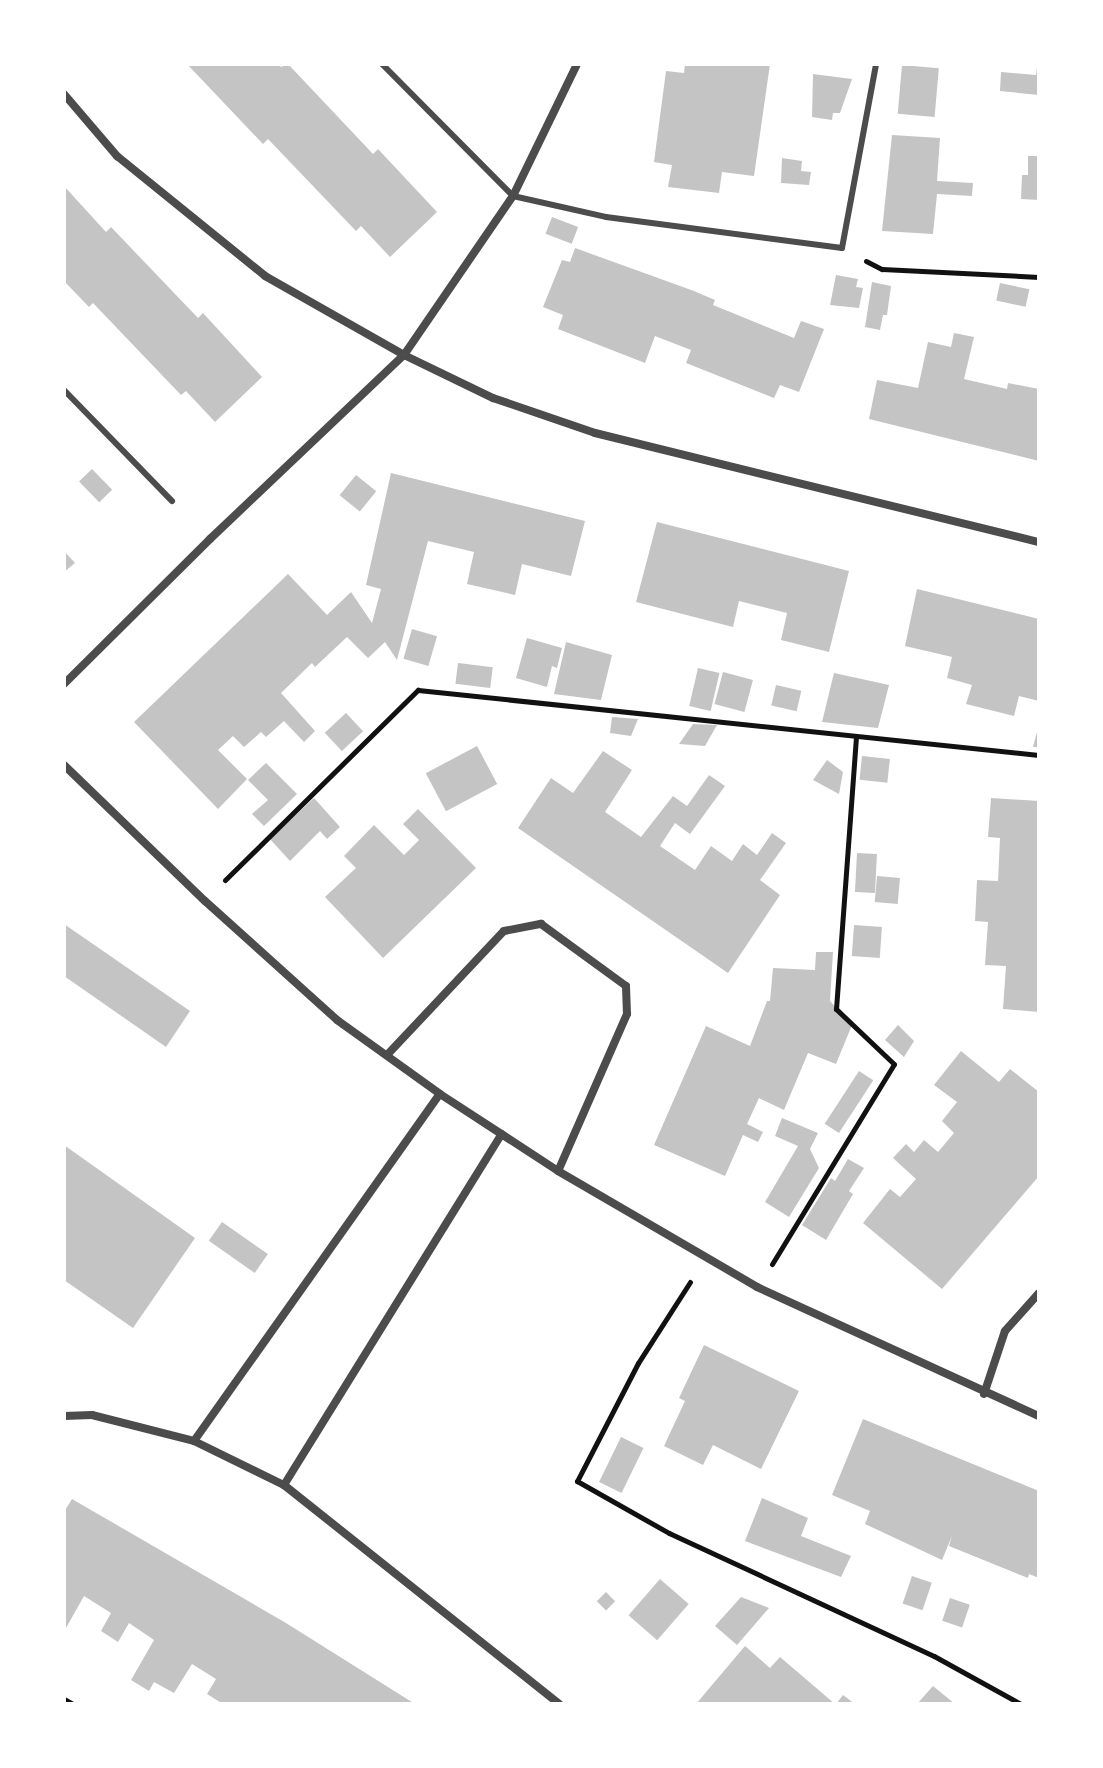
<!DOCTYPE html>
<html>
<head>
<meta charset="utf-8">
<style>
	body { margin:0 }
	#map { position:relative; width:1103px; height:1768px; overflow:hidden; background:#fff; font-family:"Sofia Sans Condensed",sans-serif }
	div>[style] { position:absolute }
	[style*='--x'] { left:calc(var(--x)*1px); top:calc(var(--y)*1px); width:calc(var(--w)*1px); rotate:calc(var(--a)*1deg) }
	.building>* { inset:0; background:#c4c4c4; transform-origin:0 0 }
	.path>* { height:5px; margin:-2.5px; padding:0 2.5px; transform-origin:2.5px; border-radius:2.5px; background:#111 }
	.service>* { height:6px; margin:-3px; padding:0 3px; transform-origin:3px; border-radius:3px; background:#4c4c4c }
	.minor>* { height:8px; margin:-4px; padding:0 4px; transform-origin:4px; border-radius:4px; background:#4c4c4c }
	span { translate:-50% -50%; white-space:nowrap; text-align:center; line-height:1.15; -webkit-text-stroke:6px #fff; paint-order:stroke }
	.frame { position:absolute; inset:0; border:66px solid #fff; pointer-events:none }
</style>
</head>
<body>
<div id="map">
	<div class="building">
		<i style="clip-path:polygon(187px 64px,278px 64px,281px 67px,288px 64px,373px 154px,378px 149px,437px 212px,390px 257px,361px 226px,356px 231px,268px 139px,263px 144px)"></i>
		<i style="clip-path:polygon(685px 64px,770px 64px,754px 176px,722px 172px,719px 193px,668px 187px,672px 165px,654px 162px,666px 71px,684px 73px)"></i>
		<i style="left:902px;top:65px;width:37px;height:49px;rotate:5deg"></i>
		<i style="clip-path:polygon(1037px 68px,1039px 95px,1000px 91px,1001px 72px,1036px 75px)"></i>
		<i style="clip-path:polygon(813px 74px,852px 79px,840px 113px,833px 113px,832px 120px,812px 117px)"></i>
		<i style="clip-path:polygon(892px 135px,940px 138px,937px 181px,973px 183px,972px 196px,937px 194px,933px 234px,882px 231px)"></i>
		<i style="clip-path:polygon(1028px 156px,1039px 156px,1039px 200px,1021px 199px,1022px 175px,1028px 175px)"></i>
		<i style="clip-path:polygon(782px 158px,802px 161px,801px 171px,811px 172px,809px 185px,781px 183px)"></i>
		<i style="clip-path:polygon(64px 186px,106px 232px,111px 227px,198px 318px,203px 313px,262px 377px,215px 422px,186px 391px,181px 395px,93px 303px,89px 307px,64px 281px)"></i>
		<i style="left:552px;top:217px;width:28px;height:18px;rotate:21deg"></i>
		<i style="clip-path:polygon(575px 248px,694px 291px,715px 300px,713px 305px,794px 338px,801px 321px,824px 329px,799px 392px,780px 385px,774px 398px,686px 363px,691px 350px,655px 336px,645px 363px,558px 329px,563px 315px,543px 307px,562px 260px,570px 262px)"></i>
		<i style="clip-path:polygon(836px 275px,858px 279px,856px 287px,863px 288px,859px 308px,830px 305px)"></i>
		<i style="clip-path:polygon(872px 282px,891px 286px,887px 315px,883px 315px,880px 330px,865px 327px)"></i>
		<i style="left:1000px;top:283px;width:30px;height:18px;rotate:12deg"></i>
		<i style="clip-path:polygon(954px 333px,974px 337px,964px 379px,1007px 389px,1008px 383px,1039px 389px,1039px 461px,869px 419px,877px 380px,918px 388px,928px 342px,951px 347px)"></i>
		<i style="left:92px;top:469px;width:29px;height:18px;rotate:46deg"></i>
		<i style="clip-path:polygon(391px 473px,585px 521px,571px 576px,522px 564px,515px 595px,467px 584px,474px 552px,428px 541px,397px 660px,385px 642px,368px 658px,347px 637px,315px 667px,312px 663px,281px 693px,315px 731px,304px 742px,284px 721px,266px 737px,261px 732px,244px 747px,233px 736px,218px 750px,247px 779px,218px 809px,134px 722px,288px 574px,327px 615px,351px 592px,372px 623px,381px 589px,366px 585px)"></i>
		<i style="left:356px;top:475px;width:26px;height:26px;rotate:39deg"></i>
		<i style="clip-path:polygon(657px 522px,849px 571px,829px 652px,781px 640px,787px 613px,739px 601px,733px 627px,636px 602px)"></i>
		<i style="clip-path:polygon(64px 551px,75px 563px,64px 572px)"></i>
		<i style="clip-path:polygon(917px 589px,1039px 619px,1039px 701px,1019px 696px,1014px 716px,966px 704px,972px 685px,947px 678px,952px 657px,905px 646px)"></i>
		<i style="left:412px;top:629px;width:26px;height:31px;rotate:16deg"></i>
		<i style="clip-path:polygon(527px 638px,562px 648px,557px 668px,552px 666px,547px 687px,516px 678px)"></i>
		<i style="clip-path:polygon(566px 642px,612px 655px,601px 700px,554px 694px)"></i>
		<i style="left:458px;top:663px;width:35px;height:21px;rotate:7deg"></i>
		<i style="left:698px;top:668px;width:22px;height:39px;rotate:13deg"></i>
		<i style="left:723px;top:672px;width:31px;height:33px;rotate:15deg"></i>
		<i style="clip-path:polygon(834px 673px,889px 685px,878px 728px,822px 722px)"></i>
		<i style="left:776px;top:685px;width:26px;height:21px;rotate:13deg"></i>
		<i style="left:346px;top:713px;width:25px;height:29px;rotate:47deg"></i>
		<i style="clip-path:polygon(612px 717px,638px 719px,631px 736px,610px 733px)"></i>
		<i style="clip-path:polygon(693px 724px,717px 725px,705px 746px,679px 744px)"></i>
		<i style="clip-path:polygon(1038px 728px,1039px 747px,1033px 747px)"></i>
		<i style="left:477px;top:746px;width:43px;height:58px;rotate:62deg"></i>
		<i style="clip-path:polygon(603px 751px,632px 770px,605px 812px,641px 837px,673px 796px,687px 806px,709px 775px,725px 786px,690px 834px,675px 823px,660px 846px,695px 870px,711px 846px,732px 861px,743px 844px,757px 855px,772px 833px,786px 843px,760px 880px,780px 895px,728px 973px,518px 828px,551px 778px,573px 793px)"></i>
		<i style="left:862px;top:756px;width:28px;height:24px;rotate:6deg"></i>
		<i style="clip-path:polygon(827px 760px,843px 772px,839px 794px,813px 780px)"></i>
		<i style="clip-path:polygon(266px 763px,297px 794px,264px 826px,252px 814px,268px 800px,248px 780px)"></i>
		<i style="clip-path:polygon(314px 798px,340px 827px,327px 839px,320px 831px,290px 861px,270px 839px)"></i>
		<i style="clip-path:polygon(991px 798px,1039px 801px,1039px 1012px,1003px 1009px,1006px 966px,985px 965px,988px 922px,975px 921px,977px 880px,998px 881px,1000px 838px,988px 837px)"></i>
		<i style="clip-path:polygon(418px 809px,476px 868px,383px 958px,325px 897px,356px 868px,344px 856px,374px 825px,404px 855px,419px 840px,403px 824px)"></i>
		<i style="left:857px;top:853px;width:20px;height:39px;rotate:3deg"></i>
		<i style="left:877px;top:876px;width:23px;height:26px;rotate:5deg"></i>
		<i style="clip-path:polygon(64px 924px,190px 1011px,166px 1047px,64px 976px)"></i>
		<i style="left:854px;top:925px;width:28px;height:31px;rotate:4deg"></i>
		<i style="clip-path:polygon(816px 952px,833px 952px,830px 1001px,852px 1025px,836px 1064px,808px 1053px,784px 1110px,759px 1098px,747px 1124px,763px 1132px,758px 1142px,743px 1135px,725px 1176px,654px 1145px,706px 1026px,750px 1046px,767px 1001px,770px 1001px,773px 968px,815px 970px)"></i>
		<i style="clip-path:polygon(898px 1025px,914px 1041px,904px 1057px,885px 1040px)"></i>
		<i style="clip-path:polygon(961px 1051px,999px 1082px,1010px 1069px,1039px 1092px,1039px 1176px,942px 1289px,863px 1223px,890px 1189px,900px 1197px,916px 1179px,893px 1158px,906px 1144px,914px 1152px,924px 1140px,938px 1152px,954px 1133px,942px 1121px,957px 1102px,934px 1085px)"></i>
		<i style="left:859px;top:1071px;width:17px;height:63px;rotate:33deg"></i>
		<i style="clip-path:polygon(782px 1118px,818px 1133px,810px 1149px,819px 1168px,789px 1217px,765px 1202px,798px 1146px,775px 1136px)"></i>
		<i style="clip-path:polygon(64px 1145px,195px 1238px,133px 1328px,64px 1280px)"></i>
		<i style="clip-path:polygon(848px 1159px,864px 1168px,849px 1191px,853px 1194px,826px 1240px,802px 1225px,831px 1178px,835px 1181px)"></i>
		<i style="left:222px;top:1222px;width:56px;height:23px;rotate:35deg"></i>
		<i style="clip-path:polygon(704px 1345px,799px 1391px,761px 1469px,713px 1445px,703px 1465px,664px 1446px,685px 1401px,679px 1398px)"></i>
		<i style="clip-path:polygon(863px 1419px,1039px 1491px,1039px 1578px,1029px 1574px,1028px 1578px,949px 1546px,952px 1536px,942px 1560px,865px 1524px,870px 1511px,832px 1495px)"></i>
		<i style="left:621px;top:1437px;width:25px;height:50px;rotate:26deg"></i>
		<i style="clip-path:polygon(762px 1498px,808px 1518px,801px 1536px,851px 1556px,841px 1577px,745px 1541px)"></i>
		<i style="clip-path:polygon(72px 1499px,286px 1623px,415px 1704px,223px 1704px,207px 1694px,216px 1679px,192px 1664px,174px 1693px,154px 1682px,149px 1691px,131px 1680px,154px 1640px,129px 1623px,118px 1642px,101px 1631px,111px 1613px,84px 1596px,66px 1628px,64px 1627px,64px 1512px)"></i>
		<i style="left:912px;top:1576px;width:21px;height:29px;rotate:19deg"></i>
		<i style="left:660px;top:1579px;width:38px;height:48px;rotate:41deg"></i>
		<i style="left:606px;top:1592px;width:13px;height:13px;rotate:45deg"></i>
		<i style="clip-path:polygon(741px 1597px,769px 1608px,737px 1645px,715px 1626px)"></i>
		<i style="left:950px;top:1598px;width:21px;height:24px;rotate:19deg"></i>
		<i style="clip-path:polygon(745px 1646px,770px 1668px,780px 1657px,835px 1704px,696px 1704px)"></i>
		<i style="clip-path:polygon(933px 1686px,955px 1704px,917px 1704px)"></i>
		<i style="clip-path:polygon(843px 1695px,855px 1704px,836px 1704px)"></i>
	</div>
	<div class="path">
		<i style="--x:866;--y:261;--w:18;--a:27"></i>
		<i style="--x:882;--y:269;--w:157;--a:2.9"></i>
		<i style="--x:225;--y:880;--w:271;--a:-44.6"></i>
		<i style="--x:418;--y:690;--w:624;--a:5.98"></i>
		<i style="--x:772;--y:1264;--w:234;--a:-58.6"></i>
		<i style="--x:894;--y:1064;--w:80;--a:-136.5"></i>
		<i style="--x:836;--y:1009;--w:273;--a:-85.8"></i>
		<i style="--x:690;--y:1282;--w:96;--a:122.7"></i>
		<i style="--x:638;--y:1363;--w:133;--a:117.3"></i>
		<i style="--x:577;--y:1481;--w:106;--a:29.5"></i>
		<i style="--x:669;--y:1533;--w:292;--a:24.9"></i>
		<i style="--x:934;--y:1656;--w:99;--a:28.9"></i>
		<i style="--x:64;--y:1699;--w:10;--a:29"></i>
	</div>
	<div class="service">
		<i style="--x:382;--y:64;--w:186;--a:45.2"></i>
		<i style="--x:513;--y:196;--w:95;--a:12.7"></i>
		<i style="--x:606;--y:217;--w:238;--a:7.5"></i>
		<i style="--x:842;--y:248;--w:187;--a:-79.5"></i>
		<i style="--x:64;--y:390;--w:155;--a:45.8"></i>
	</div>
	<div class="minor">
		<i style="--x:64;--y:94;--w:82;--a:49.5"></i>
		<i style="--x:117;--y:156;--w:191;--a:39"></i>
		<i style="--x:265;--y:276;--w:160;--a:29.6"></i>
		<i style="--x:404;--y:355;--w:99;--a:25.8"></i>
		<i style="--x:493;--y:398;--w:108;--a:18.9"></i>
		<i style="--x:595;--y:433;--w:457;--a:13.8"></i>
		<i style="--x:64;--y:684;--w:206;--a:-44.8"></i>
		<i style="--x:210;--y:539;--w:267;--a:-43.5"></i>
		<i style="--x:404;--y:355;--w:193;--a:-55.6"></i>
		<i style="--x:513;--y:196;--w:147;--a:-64.1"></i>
		<i style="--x:64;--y:765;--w:196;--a:44"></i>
		<i style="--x:205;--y:901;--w:178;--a:42"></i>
		<i style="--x:337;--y:1020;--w:127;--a:35.7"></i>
		<i style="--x:440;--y:1094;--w:141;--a:33.1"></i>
		<i style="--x:558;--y:1171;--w:230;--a:30.2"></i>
		<i style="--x:757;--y:1287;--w:310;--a:24.6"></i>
		<i style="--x:387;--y:1055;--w:170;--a:-46.7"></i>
		<i style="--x:504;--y:931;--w:38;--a:-11"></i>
		<i style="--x:541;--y:924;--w:105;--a:36.1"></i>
		<i style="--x:626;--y:986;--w:28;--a:88"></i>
		<i style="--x:627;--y:1014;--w:171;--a:113.7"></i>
		<i style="--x:984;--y:1394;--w:66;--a:-71.6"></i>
		<i style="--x:1005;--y:1331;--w:51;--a:-48.2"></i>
		<i style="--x:64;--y:1416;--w:28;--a:-2"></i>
		<i style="--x:92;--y:1415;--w:105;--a:14.3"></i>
		<i style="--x:194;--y:1441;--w:100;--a:26.1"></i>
		<i style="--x:284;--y:1485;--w:352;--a:38.5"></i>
		<i style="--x:194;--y:1441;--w:425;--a:-54.7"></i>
		<i style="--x:284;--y:1485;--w:413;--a:-58.2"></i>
	</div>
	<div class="frame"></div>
</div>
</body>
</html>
